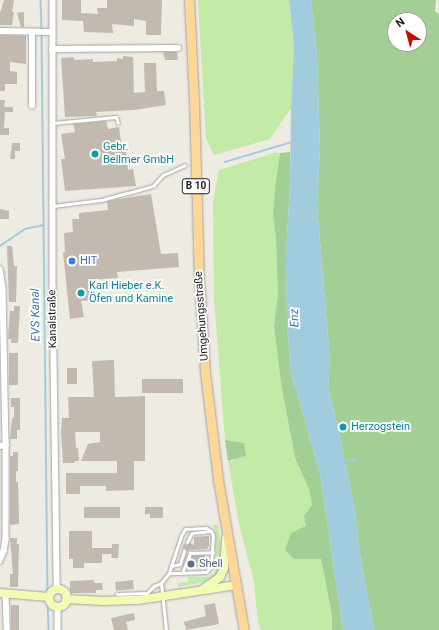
<!DOCTYPE html>
<html>
<head>
<meta charset="utf-8">
<style>
	body { margin:0 }
	#map { position:relative; width:439px; height:630px; overflow:hidden; background:#eeebe2; font-family:Roboto,sans-serif }
	div>[style] { position:absolute }
	[style*='--x'] { left:calc(var(--x)*1px); top:calc(var(--y)*1px); width:calc(var(--w)*1px); rotate:calc(var(--a)*1deg) }
	.grass>* { inset:0; background:#c3eaa6 }
	.forest>* { inset:0; background:#a3ce95 }
	.water>* { inset:0; background:#a1ccdd }
	.stream>* { height:1.5px; margin:-0.75px; padding:0 0.75px; transform-origin:0.75px; border-radius:0.75px; background:#a1ccdd }
	.building>* { inset:0; background:#c2bab1; transform-origin:0 0 }
	.roads { filter:drop-shadow(0 0 1px #a3a3a3) drop-shadow(0 0 1px #a3a3a3) }
	.lane>* { height:3px; margin:-1.5px; padding:0 1.5px; transform-origin:1.5px; border-radius:1.5px; background:#fff }
	.street>* { height:5.5px; margin:-2.75px; padding:0 2.75px; transform-origin:2.75px; border-radius:2.75px; background:#fff }
	.secondary>* { height:8px; margin:-4px; padding:0 4px; transform-origin:4px; border-radius:4px; background:#f3fab3 }
	.secondary>.ring { margin:-4px; padding:0; box-sizing:content-box; background:none; border:8px solid #f3fab3; border-radius:50% }
	.primary>* { height:9px; margin:-4.5px; padding:0 4.5px; transform-origin:4.5px; border-radius:4.5px; background:#fdd797 }
	.dots>* { width:11px; height:11px; translate:-50% -50%; box-sizing:border-box; border:2px solid #fff; border-radius:50% }
	span { translate:-50% -50%; white-space:nowrap; text-align:center; line-height:1.15; -webkit-text-stroke:3.5px #fff; paint-order:stroke }
	.shield-label span { padding:1px 3px; background:#fff; border:1px solid; border-radius:3px; -webkit-text-stroke-width:0 }
	.shield-label { font-size:10px; color:#1c1c1c; font-weight:700 }
	.culture-label { font-size:11px; color:#0d838f }
	.left { translate:0 -50%; text-align:left }
	.shop-label { font-size:11px; color:#366cbe }
	.street-label { font-size:11px; color:#1c1c1c }
	.service-label { font-size:11px; color:#4e5e75 }
	.water-label { font-size:12px; color:#4774ad; font-style:italic }
	.north { position:absolute; left:387px; top:12px; width:40px; height:40px; box-sizing:border-box; background:#fff; border:1px solid #a4a4a4; border-radius:50%; rotate:324deg; font-size:11px; font-weight:700; line-height:16px; text-align:center; color:#1c1c1c }
	.north::after { content:''; display:block; margin:auto; width:14px; height:18px; background:#c90c00; clip-path:polygon(50% 0,100% 100%,50% 72%,0 100%) }
</style>
</head>
<body>
<div id="map">
	<div class="grass">
		<i style="clip-path:polygon(198px 0,289px 0,294px 45px,291px 108px,270px 139px,214px 155px,206px 139px)"></i>
		<i style="clip-path:polygon(274px 153px,280px 153px,273px 214px,276px 239px,278px 294px,274px 326px,281px 383px,295px 458px,309px 489px,312px 505px,304px 516px,306px 526px,294px 559px,321px 559px,332px 615px,332px 630px,261px 630px,258px 624px,254px 582px,239px 524px,228px 461px,233px 461px,244px 443px,225px 440px,214px 298px,213px 202px,219px 170px)"></i>
		<i style="clip-path:polygon(213px 525px,218px 525px,222px 559px,218px 573px,209px 581px,178px 587px,178px 583px,188px 582px,188px 577px,208px 577px,214px 573px,217px 566px,215px 532px)"></i>
	</div>
	<div class="forest">
		<i style="clip-path:polygon(evenodd,311px 0,436px 0,435px 11px,439px 14px,439px 630px,374px 630px,359px 550px,355px 511px,335px 414px,328px 388px,330px 360px,317px 206px,320px 149px,317px 56px,311px 0,395px 20px,419px 20px,419px 44px,395px 44px,395px 20px)"></i>
		<i style="clip-path:polygon(290px 152px,290px 183px,286px 255px,287px 324px,291px 372px,320px 474px,343px 630px,332px 630px,332px 615px,321px 559px,294px 559px,285px 550px,291px 533px,306px 526px,304px 516px,312px 505px,309px 489px,295px 458px,281px 383px,274px 326px,278px 294px,276px 239px,273px 214px,276px 181px,280px 153px)"></i>
		<i style="clip-path:polygon(225px 440px,244px 443px,246px 456px,228px 461px)"></i>
	</div>
	<div class="water">
		<i style="clip-path:polygon(289px 0,311px 0,317px 56px,320px 149px,317px 206px,330px 360px,328px 388px,335px 414px,355px 511px,359px 550px,374px 630px,343px 630px,320px 474px,291px 372px,287px 324px,286px 255px,290px 183px,291px 108px,294px 45px)"></i>
	</div>
	<div class="stream">
		<i style="--x:41;--y:0;--w:30;--a:88"></i>
		<i style="--x:42;--y:34;--w:560;--a:89.39"></i>
		<i style="--x:225;--y:162;--w:70;--a:-16.6"></i>
		<i style="--x:0;--y:246;--w:30;--a:-34"></i>
		<i style="--x:25;--y:229;--w:19;--a:-12"></i>
		<i style="--x:344;--y:460;--w:12;--a:0"></i>
		<i style="--x:48;--y:600;--w:30;--a:88"></i>
	</div>
	<div class="building">
		<i style="clip-path:polygon(4px 0,14px 0,12px 12px,14px 12px,12px 25px,0 25px,0 13px)"></i>
		<i style="clip-path:polygon(62px 0,81px 0,81px 13px,98px 14px,97px 8px,107px 8px,107px 0,162px 0,161px 35px,146px 35px,146px 21px,134px 19px,134px 26px,112px 24px,113px 33px,84px 32px,83px 21px,62px 20px)"></i>
		<i style="clip-path:polygon(24px 12px,24px 27px,21px 27px,17px 13px)"></i>
		<i style="clip-path:polygon(0 35px,26px 36px,26px 64px,10px 62px,10px 71px,17px 72px,17px 84px,5px 84px,5px 91px,0 91px)"></i>
		<i style="clip-path:polygon(163px 52px,177px 52px,178px 60px,165px 60px)"></i>
		<i style="clip-path:polygon(123px 56px,133px 57px,134px 93px,145px 92px,144px 63px,156px 63px,157px 91px,164px 91px,166px 105px,134px 110px,96px 112px,97px 116px,65px 117px,61px 58px,74px 57px,74px 60px,93px 59px,93px 62px,117px 61px,117px 58px,123px 59px)"></i>
		<i style="clip-path:polygon(0 100px,5px 100px,4px 107px,13px 107px,13px 112px,5px 112px,4px 128px,9px 128px,9px 135px,0 135px)"></i>
		<i style="clip-path:polygon(106px 121px,108px 129px,119px 127px,122px 150px,126px 150px,128px 170px,133px 169px,136px 186px,65px 191px,61px 159px,65px 159px,61px 134px,75px 132px,73px 124px)"></i>
		<i style="clip-path:polygon(12px 143px,20px 143px,20px 151px,15px 151px,15px 159px,10px 159px)"></i>
		<i style="clip-path:polygon(151px 194px,161px 254px,178px 253px,179px 267px,117px 272px,118px 278px,93px 280px,94px 300px,81px 301px,84px 317px,70px 319px,63px 253px,65px 252px,64px 233px,73px 232px,72px 219px,79px 219px,79px 213px,108px 210px,107px 201px)"></i>
		<i style="clip-path:polygon(0 209px,9px 211px,9px 219px,0 219px)"></i>
		<i style="clip-path:polygon(7px 246px,12px 246px,14px 266px,17px 266px,16px 302px,9px 302px)"></i>
		<i style="clip-path:polygon(14px 306px,20px 306px,18px 343px,11px 343px,11px 339px,8px 339px,10px 311px,14px 311px)"></i>
		<i style="left:9px;top:353px;width:9px;height:32px"></i>
		<i style="clip-path:polygon(114px 360px,115px 397px,145px 396px,145px 461px,134px 461px,134px 490px,106px 491px,106px 486px,80px 486px,80px 494px,66px 494px,66px 473px,117px 473px,117px 461px,81px 461px,88px 444px,100px 442px,100px 432px,75px 432px,76px 448px,78px 448px,79px 461px,75px 461px,75px 463px,63px 463px,61px 432px,62px 418px,69px 418px,68px 397px,94px 397px,92px 361px)"></i>
		<i style="left:67px;top:368px;width:10px;height:16px"></i>
		<i style="left:183px;top:379px;width:14px;height:41px;rotate:90deg"></i>
		<i style="clip-path:polygon(11px 398px,20px 398px,20px 430px,17px 430px,17px 439px,10px 439px,12px 418px,14px 418px,14px 407px,11px 407px)"></i>
		<i style="clip-path:polygon(13px 452px,18px 452px,18px 471px,16px 471px,16px 482px,18px 482px,19px 515px,19px 524px,10px 525px,10px 456px,13px 456px)"></i>
		<i style="left:120px;top:507px;width:11px;height:36px;rotate:90deg"></i>
		<i style="clip-path:polygon(145px 507px,163px 507px,163px 518px,150px 518px,150px 514px,145px 514px)"></i>
		<i style="clip-path:polygon(69px 531px,92px 531px,92px 548px,112px 548px,112px 544px,119px 544px,118px 558px,111px 558px,112px 554px,102px 554px,102px 563px,84px 563px,84px 568px,73px 568px,73px 559px,69px 559px)"></i>
		<i style="clip-path:polygon(209px 536px,209px 546px,207px 549px,190px 550px,187px 552px,185px 548px,182px 549px,184px 543px,186px 545px,190px 543px,194px 545px,194px 537px)"></i>
		<i style="clip-path:polygon(10px 538px,17px 538px,17px 544px,19px 544px,18px 587px,10px 587px,10px 574px,13px 574px)"></i>
		<i style="clip-path:polygon(205px 555px,204px 558px,208px 558px,206px 566px,188px 567px,192px 556px)"></i>
		<i style="clip-path:polygon(94px 580px,94px 583px,102px 583px,103px 590px,96px 590px,96px 593px,70px 593px,70px 581px)"></i>
		<i style="left:133px;top:580px;width:9px;height:18px;rotate:84deg"></i>
		<i style="clip-path:polygon(215px 603px,219px 624px,186px 630px,184px 622px,206px 616px,204px 605px)"></i>
		<i style="left:11px;top:605px;width:8px;height:25px"></i>
		<i style="clip-path:polygon(134px 613px,135px 620px,126px 622px,128px 630px,114px 630px,111px 618px)"></i>
	</div>
	<div class="roads">
		<div class="lane">
			<i style="--x:53;--y:123;--w:63;--a:-5.4"></i>
			<i style="--x:116;--y:117;--w:6;--a:72"></i>
			<i style="--x:53;--y:206;--w:48;--a:-7.1"></i>
			<i style="--x:101;--y:200;--w:28;--a:-15"></i>
			<i style="--x:128;--y:193;--w:26;--a:-16"></i>
			<i style="--x:153;--y:186;--w:15;--a:-48"></i>
			<i style="--x:163;--y:175;--w:24;--a:-24"></i>
			<i style="--x:187;--y:542;--w:10;--a:-61"></i>
			<i style="--x:192;--y:533;--w:19;--a:-6"></i>
			<i style="--x:171;--y:566;--w:9;--a:-13"></i>
			<i style="--x:180;--y:564;--w:14;--a:-73"></i>
			<i style="--x:182;--y:573;--w:22;--a:-68"></i>
			<i style="--x:190;--y:553;--w:23;--a:-2"></i>
			<i style="--x:161;--y:583;--w:13;--a:-51"></i>
			<i style="--x:169;--y:573;--w:39;--a:-72"></i>
			<i style="--x:181;--y:536;--w:8;--a:-60"></i>
			<i style="--x:185;--y:529;--w:21;--a:-3"></i>
			<i style="--x:206;--y:528;--w:6;--a:31"></i>
			<i style="--x:211;--y:531;--w:5;--a:68"></i>
			<i style="--x:213;--y:536;--w:31;--a:94"></i>
			<i style="--x:211;--y:567;--w:7;--a:135"></i>
			<i style="--x:206;--y:572;--w:37;--a:178"></i>
			<i style="--x:117;--y:594;--w:30;--a:-2"></i>
			<i style="--x:147;--y:593;--w:10;--a:-45"></i>
			<i style="--x:154;--y:586;--w:8;--a:-23"></i>
			<i style="--x:161;--y:583;--w:47;--a:83.9"></i>
		</div>
		<div class="street">
			<i style="--x:53;--y:0;--w:286;--a:90"></i>
			<i style="--x:53;--y:286;--w:303;--a:89.2"></i>
			<i style="--x:0;--y:31;--w:52;--a:1.1"></i>
			<i style="--x:52;--y:49;--w:126;--a:-0.5"></i>
			<i style="--x:32;--y:106;--w:74;--a:-90"></i>
			<i style="--x:0;--y:269;--w:20;--a:81"></i>
			<i style="--x:3;--y:289;--w:152;--a:88.9"></i>
			<i style="--x:6;--y:441;--w:98;--a:90"></i>
			<i style="--x:6;--y:539;--w:12;--a:99"></i>
			<i style="--x:4;--y:551;--w:11;--a:112"></i>
			<i style="--x:0;--y:446;--w:6;--a:-9"></i>
			<i style="--x:6;--y:594;--w:36;--a:88"></i>
			<i style="--x:58;--y:607;--w:23;--a:90"></i>
		</div>
		<div class="secondary">
			<i style="--x:203;--y:589;--w:21;--a:-35"></i>
			<i style="--x:220;--y:577;--w:10;--a:-66"></i>
			<i style="--x:224;--y:568;--w:30;--a:-86"></i>
			<i class="ring" style="left:49px;top:589px;width:10px;height:10px"></i>
			<i style="--x:0;--y:593;--w:49;--a:4.7"></i>
			<i style="--x:66;--y:599;--w:37;--a:3"></i>
			<i style="--x:103;--y:601;--w:35;--a:-2"></i>
			<i style="--x:138;--y:600;--w:100;--a:-8.6"></i>
		</div>
		<div class="primary">
			<i style="--x:189;--y:0;--w:101;--a:87.2"></i>
			<i style="--x:194;--y:101;--w:176;--a:88.4"></i>
			<i style="--x:199;--y:277;--w:95;--a:86.4"></i>
			<i style="--x:205;--y:372;--w:109;--a:83.1"></i>
			<i style="--x:218;--y:480;--w:152;--a:80.2"></i>
		</div>
	</div>
	<div class="dots">
		<i style="left:95px;top:154px;background:#0f9aa8"></i>
		<i style="left:72px;top:261px;background:#3f7fe0"></i>
		<i style="left:81px;top:293px;background:#0f9aa8"></i>
		<i style="left:343px;top:427px;background:#0f9aa8"></i>
		<i style="left:191px;top:564px;background:#5c6f8a"></i>
	</div>
	<div class="shield-label">
		<span style="left:196px;top:186px">B 10</span>
	</div>
	<div class="culture-label">
		<span class="left" style="left:103px;top:154px">Gebr.<br>Bellmer GmbH</span>
		<span class="left" style="left:89px;top:293px">Karl Hieber e.K.<br>Öfen und Kamine</span>
		<span class="left" style="left:351px;top:427px">Herzogstein</span>
	</div>
	<div class="shop-label">
		<span class="left" style="left:80px;top:261px">HIT</span>
	</div>
	<div class="street-label">
		<span style="left:202px;top:316px;rotate:-94deg">Umgehungsstraße</span>
		<span style="left:53px;top:319px;rotate:-91deg">Kanalstraße</span>
	</div>
	<div class="service-label">
		<span class="left" style="left:199px;top:564px">Shell</span>
	</div>
	<div class="water-label">
		<span style="left:36px;top:315px;rotate:-91deg">EVS Kanal</span>
		<span style="left:295px;top:318px;rotate:-92deg">Enz</span>
	</div>
	<div class="north">N</div>
</div>
</body>
</html>
